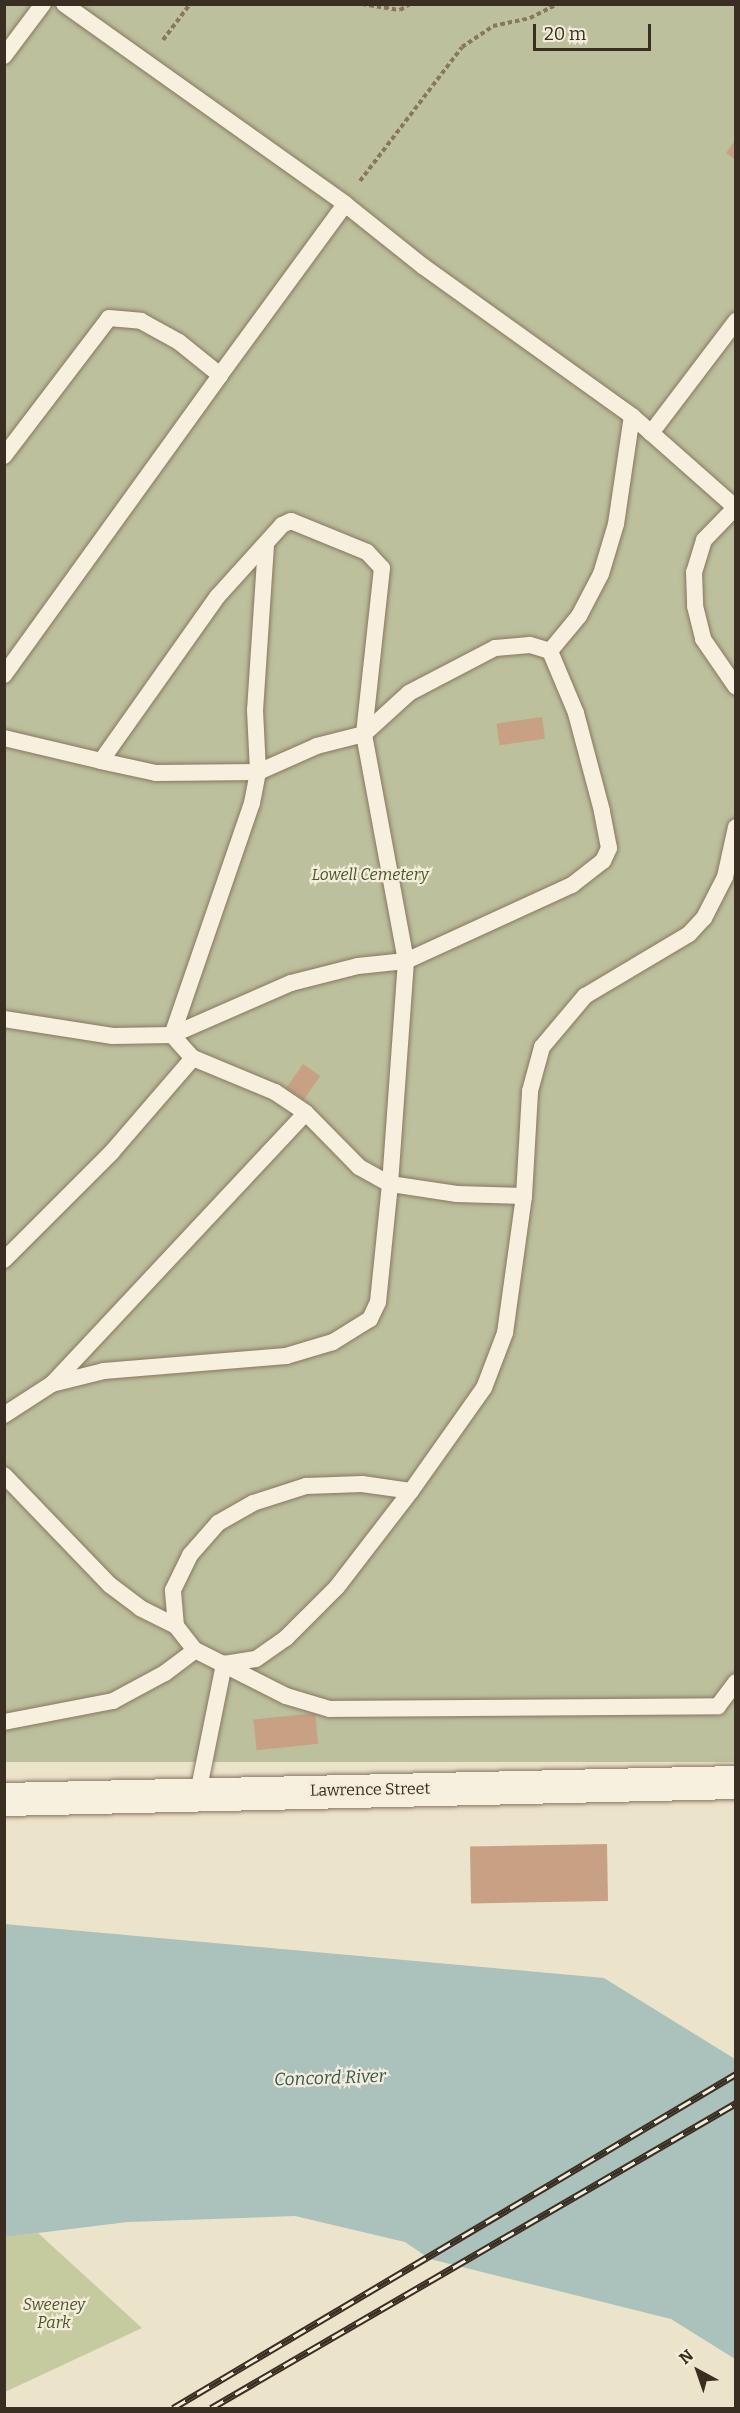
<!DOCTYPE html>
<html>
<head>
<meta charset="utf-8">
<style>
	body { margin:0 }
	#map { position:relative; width:740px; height:2413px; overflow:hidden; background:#ece3cb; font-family:Bitter,serif }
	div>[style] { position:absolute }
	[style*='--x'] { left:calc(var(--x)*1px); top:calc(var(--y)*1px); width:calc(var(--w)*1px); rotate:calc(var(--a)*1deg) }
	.green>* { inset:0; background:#c5ca9f }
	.cemetery>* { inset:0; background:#bcc09d; transform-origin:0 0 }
	.water>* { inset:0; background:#abc1bb }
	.building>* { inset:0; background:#c8a184; transform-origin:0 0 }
	.path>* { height:4px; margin-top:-2px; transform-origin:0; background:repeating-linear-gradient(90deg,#897660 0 4.5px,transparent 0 7.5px) }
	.roads { filter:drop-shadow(0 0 2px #897660) drop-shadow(0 0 2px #897660) }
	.service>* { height:16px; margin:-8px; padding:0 8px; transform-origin:8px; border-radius:8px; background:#f7f0de }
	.secondary>* { height:33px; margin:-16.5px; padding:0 16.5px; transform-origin:16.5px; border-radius:16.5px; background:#f7f0de }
	.rail>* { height:7px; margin-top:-3.5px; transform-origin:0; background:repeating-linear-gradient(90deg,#f4edda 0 14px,#3a2e22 0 28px); box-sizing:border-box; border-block:2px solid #3a2e22 }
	span { translate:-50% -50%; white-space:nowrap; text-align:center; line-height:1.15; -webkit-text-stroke:4.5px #f4edda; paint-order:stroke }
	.park-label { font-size:16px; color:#4a552a; font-style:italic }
	.street-label { font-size:16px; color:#3a2e22 }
	.water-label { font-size:18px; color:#335957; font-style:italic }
	.frame { position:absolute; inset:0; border:6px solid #3a2e22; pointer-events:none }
	.north { position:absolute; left:668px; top:2341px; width:60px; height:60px; -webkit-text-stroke:4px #f4edda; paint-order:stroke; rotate:320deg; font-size:16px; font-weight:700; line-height:24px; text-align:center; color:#3a2e22 }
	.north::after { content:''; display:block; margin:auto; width:21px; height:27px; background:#3a2e22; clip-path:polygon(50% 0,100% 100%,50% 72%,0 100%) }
	.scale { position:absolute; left:533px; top:24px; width:118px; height:27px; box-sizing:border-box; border:3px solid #3a2e22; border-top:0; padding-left:8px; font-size:18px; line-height:21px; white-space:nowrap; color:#3a2e22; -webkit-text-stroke:4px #f4edda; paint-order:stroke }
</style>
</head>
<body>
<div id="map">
	<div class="green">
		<i style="clip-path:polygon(38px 2233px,142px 2328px,5px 2392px,4px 2237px)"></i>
	</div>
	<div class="cemetery">
		<i style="left:4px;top:5px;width:731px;height:1757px"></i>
	</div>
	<div class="water">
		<i style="clip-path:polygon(4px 1924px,604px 1978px,735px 2059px,735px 2359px,671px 2319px,430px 2259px,405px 2242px,295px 2216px,128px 2222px,5px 2237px)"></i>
	</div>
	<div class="building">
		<i style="clip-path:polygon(736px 139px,736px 160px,726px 153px)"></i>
		<i style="left:542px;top:717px;width:22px;height:46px;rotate:82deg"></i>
		<i style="left:303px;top:1064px;width:21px;height:29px;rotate:35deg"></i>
		<i style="left:315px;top:1713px;width:31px;height:62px;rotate:84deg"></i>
		<i style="left:607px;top:1844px;width:57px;height:137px;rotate:89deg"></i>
	</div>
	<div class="path">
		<i style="--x:362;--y:4;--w:38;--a:9"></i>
		<i style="--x:400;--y:10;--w:12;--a:-31"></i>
		<i style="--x:163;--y:40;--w:45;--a:-53.1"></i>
		<i style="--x:360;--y:181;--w:168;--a:-52.7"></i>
		<i style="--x:462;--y:47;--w:37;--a:-34"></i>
		<i style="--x:493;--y:26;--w:38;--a:-12"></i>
		<i style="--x:530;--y:18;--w:31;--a:-27"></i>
	</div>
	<div class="roads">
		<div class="service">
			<i style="--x:64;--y:4;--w:345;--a:35.4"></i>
			<i style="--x:4;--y:56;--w:65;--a:-53.1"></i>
			<i style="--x:651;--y:433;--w:141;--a:-52.8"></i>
			<i style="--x:4;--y:456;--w:173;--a:-52.7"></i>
			<i style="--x:109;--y:318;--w:32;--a:5"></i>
			<i style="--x:141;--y:321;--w:43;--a:28.9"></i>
			<i style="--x:179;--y:342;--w:53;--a:38.8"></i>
			<i style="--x:220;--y:375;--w:212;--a:-53.8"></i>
			<i style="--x:345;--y:204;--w:101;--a:38.6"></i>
			<i style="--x:424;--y:267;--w:256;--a:35.6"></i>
			<i style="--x:632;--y:416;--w:139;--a:41.5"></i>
			<i style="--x:734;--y:509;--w:43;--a:134.1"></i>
			<i style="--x:704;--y:540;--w:34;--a:107"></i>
			<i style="--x:694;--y:572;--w:34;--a:88"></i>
			<i style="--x:695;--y:606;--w:34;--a:76"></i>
			<i style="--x:703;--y:639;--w:58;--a:55.5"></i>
			<i style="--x:266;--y:545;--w:165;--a:93.8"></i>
			<i style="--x:255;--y:710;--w:62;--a:87.2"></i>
			<i style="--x:258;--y:772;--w:32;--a:101"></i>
			<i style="--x:252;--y:803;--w:245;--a:109"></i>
			<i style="--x:172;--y:1035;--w:130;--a:-23.6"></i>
			<i style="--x:291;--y:983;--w:69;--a:-14.2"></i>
			<i style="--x:358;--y:966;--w:48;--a:-5.9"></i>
			<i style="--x:406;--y:961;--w:231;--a:-100.5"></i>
			<i style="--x:364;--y:734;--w:49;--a:165.7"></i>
			<i style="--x:317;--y:746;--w:64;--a:156.2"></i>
			<i style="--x:258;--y:772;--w:102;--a:179.4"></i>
			<i style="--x:156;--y:773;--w:56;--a:-167.7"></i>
			<i style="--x:101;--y:761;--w:201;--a:-54.7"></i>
			<i style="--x:217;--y:597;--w:97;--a:-47.9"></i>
			<i style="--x:282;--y:525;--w:10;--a:-24"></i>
			<i style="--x:291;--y:521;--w:82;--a:22.2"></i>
			<i style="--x:367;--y:552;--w:22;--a:47"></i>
			<i style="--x:382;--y:568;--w:167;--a:96.2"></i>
			<i style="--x:550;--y:651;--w:45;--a:-50.4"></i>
			<i style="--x:579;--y:616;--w:47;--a:-62.4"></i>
			<i style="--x:601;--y:574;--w:52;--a:-73.3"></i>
			<i style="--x:616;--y:524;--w:109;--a:-81.6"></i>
			<i style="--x:4;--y:675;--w:370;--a:-54.2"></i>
			<i style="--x:4;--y:738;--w:100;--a:13.3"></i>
			<i style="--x:4;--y:1019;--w:110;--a:8.9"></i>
			<i style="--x:113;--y:1036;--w:59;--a:-1"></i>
			<i style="--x:172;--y:1035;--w:31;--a:48"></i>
			<i style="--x:193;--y:1058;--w:124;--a:130.8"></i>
			<i style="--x:112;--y:1152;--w:153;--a:135"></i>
			<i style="--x:193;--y:1058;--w:89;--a:22.5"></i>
			<i style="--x:275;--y:1092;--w:37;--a:34"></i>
			<i style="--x:306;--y:1113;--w:76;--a:45.5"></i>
			<i style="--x:359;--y:1167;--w:35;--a:29"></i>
			<i style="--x:390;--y:1184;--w:224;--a:-85.9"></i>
			<i style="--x:406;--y:961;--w:183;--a:-24.6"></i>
			<i style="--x:572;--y:885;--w:39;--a:-38"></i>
			<i style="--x:603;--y:861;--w:14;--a:-65"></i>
			<i style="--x:609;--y:848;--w:38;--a:-101"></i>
			<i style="--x:602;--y:811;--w:101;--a:-104.9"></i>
			<i style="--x:576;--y:713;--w:67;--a:-112.8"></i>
			<i style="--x:550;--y:651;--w:21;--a:-163"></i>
			<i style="--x:530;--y:645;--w:35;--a:175"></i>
			<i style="--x:495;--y:648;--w:97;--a:152.4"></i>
			<i style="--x:409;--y:693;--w:61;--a:137.7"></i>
			<i style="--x:524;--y:1196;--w:105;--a:-86.7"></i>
			<i style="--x:530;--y:1091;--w:46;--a:-74.7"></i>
			<i style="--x:542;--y:1047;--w:67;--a:-49.9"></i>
			<i style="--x:585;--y:996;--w:121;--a:-30.8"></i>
			<i style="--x:689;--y:934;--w:22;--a:-47"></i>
			<i style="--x:704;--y:918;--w:46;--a:-62.9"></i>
			<i style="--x:725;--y:877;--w:51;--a:-77.6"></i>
			<i style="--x:4;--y:1415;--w:57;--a:-32.9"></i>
			<i style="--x:4;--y:1475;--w:153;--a:46.1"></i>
			<i style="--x:110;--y:1585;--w:38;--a:37"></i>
			<i style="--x:140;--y:1608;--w:40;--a:26.6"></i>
			<i style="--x:176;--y:1626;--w:36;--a:-95"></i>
			<i style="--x:173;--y:1590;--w:39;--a:-64"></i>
			<i style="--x:190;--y:1555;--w:43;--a:-48.8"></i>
			<i style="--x:218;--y:1523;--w:40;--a:-29.7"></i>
			<i style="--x:253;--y:1503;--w:56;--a:-17.8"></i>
			<i style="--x:306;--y:1486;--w:56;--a:-2"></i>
			<i style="--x:362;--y:1484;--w:49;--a:8.1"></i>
			<i style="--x:411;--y:1491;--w:126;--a:-54.7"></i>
			<i style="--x:484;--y:1388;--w:59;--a:-69.1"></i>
			<i style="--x:505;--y:1333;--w:138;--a:-82.1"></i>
			<i style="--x:524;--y:1196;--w:67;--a:-178.3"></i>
			<i style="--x:457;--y:1194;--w:68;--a:-171.5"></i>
			<i style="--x:390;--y:1184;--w:119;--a:95.8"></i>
			<i style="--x:378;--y:1302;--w:19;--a:115"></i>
			<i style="--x:370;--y:1319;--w:44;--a:148.1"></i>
			<i style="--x:333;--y:1342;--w:49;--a:163.4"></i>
			<i style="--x:286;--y:1356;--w:183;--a:175.3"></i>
			<i style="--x:104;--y:1371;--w:54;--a:166"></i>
			<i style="--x:52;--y:1384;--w:371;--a:-46.9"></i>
			<i style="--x:176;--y:1626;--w:31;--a:52"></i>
			<i style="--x:4;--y:1722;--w:111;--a:-10.9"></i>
			<i style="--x:113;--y:1701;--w:59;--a:-28.3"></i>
			<i style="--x:165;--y:1673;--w:38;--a:-37"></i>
			<i style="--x:195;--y:1650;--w:102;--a:26.8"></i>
			<i style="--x:286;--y:1696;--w:46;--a:16.5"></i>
			<i style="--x:330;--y:1709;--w:388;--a:-0.4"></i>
			<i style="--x:718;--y:1706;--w:30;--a:-53"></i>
			<i style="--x:198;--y:1793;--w:132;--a:-78.6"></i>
			<i style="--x:224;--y:1664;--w:32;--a:-9"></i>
			<i style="--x:256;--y:1659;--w:37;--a:-35"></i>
			<i style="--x:286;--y:1638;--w:72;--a:-45"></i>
			<i style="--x:337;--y:1587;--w:121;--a:-52.4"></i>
		</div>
		<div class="secondary">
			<i style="--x:4;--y:1799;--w:732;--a:-1.33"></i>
		</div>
	</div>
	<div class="rail">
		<i style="--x:173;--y:2408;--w:655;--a:-30.68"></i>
		<i style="--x:211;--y:2408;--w:607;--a:-30.15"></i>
	</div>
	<div class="park-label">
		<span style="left:370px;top:875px">Lowell Cemetery</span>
		<span style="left:54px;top:2314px">Sweeney<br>Park</span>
	</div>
	<div class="street-label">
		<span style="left:370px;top:1790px;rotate:-1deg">Lawrence Street</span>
	</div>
	<div class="water-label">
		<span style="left:330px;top:2078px;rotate:-2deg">Concord River</span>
	</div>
	<div class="frame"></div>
	<div class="north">N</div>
	<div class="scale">20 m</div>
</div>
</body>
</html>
